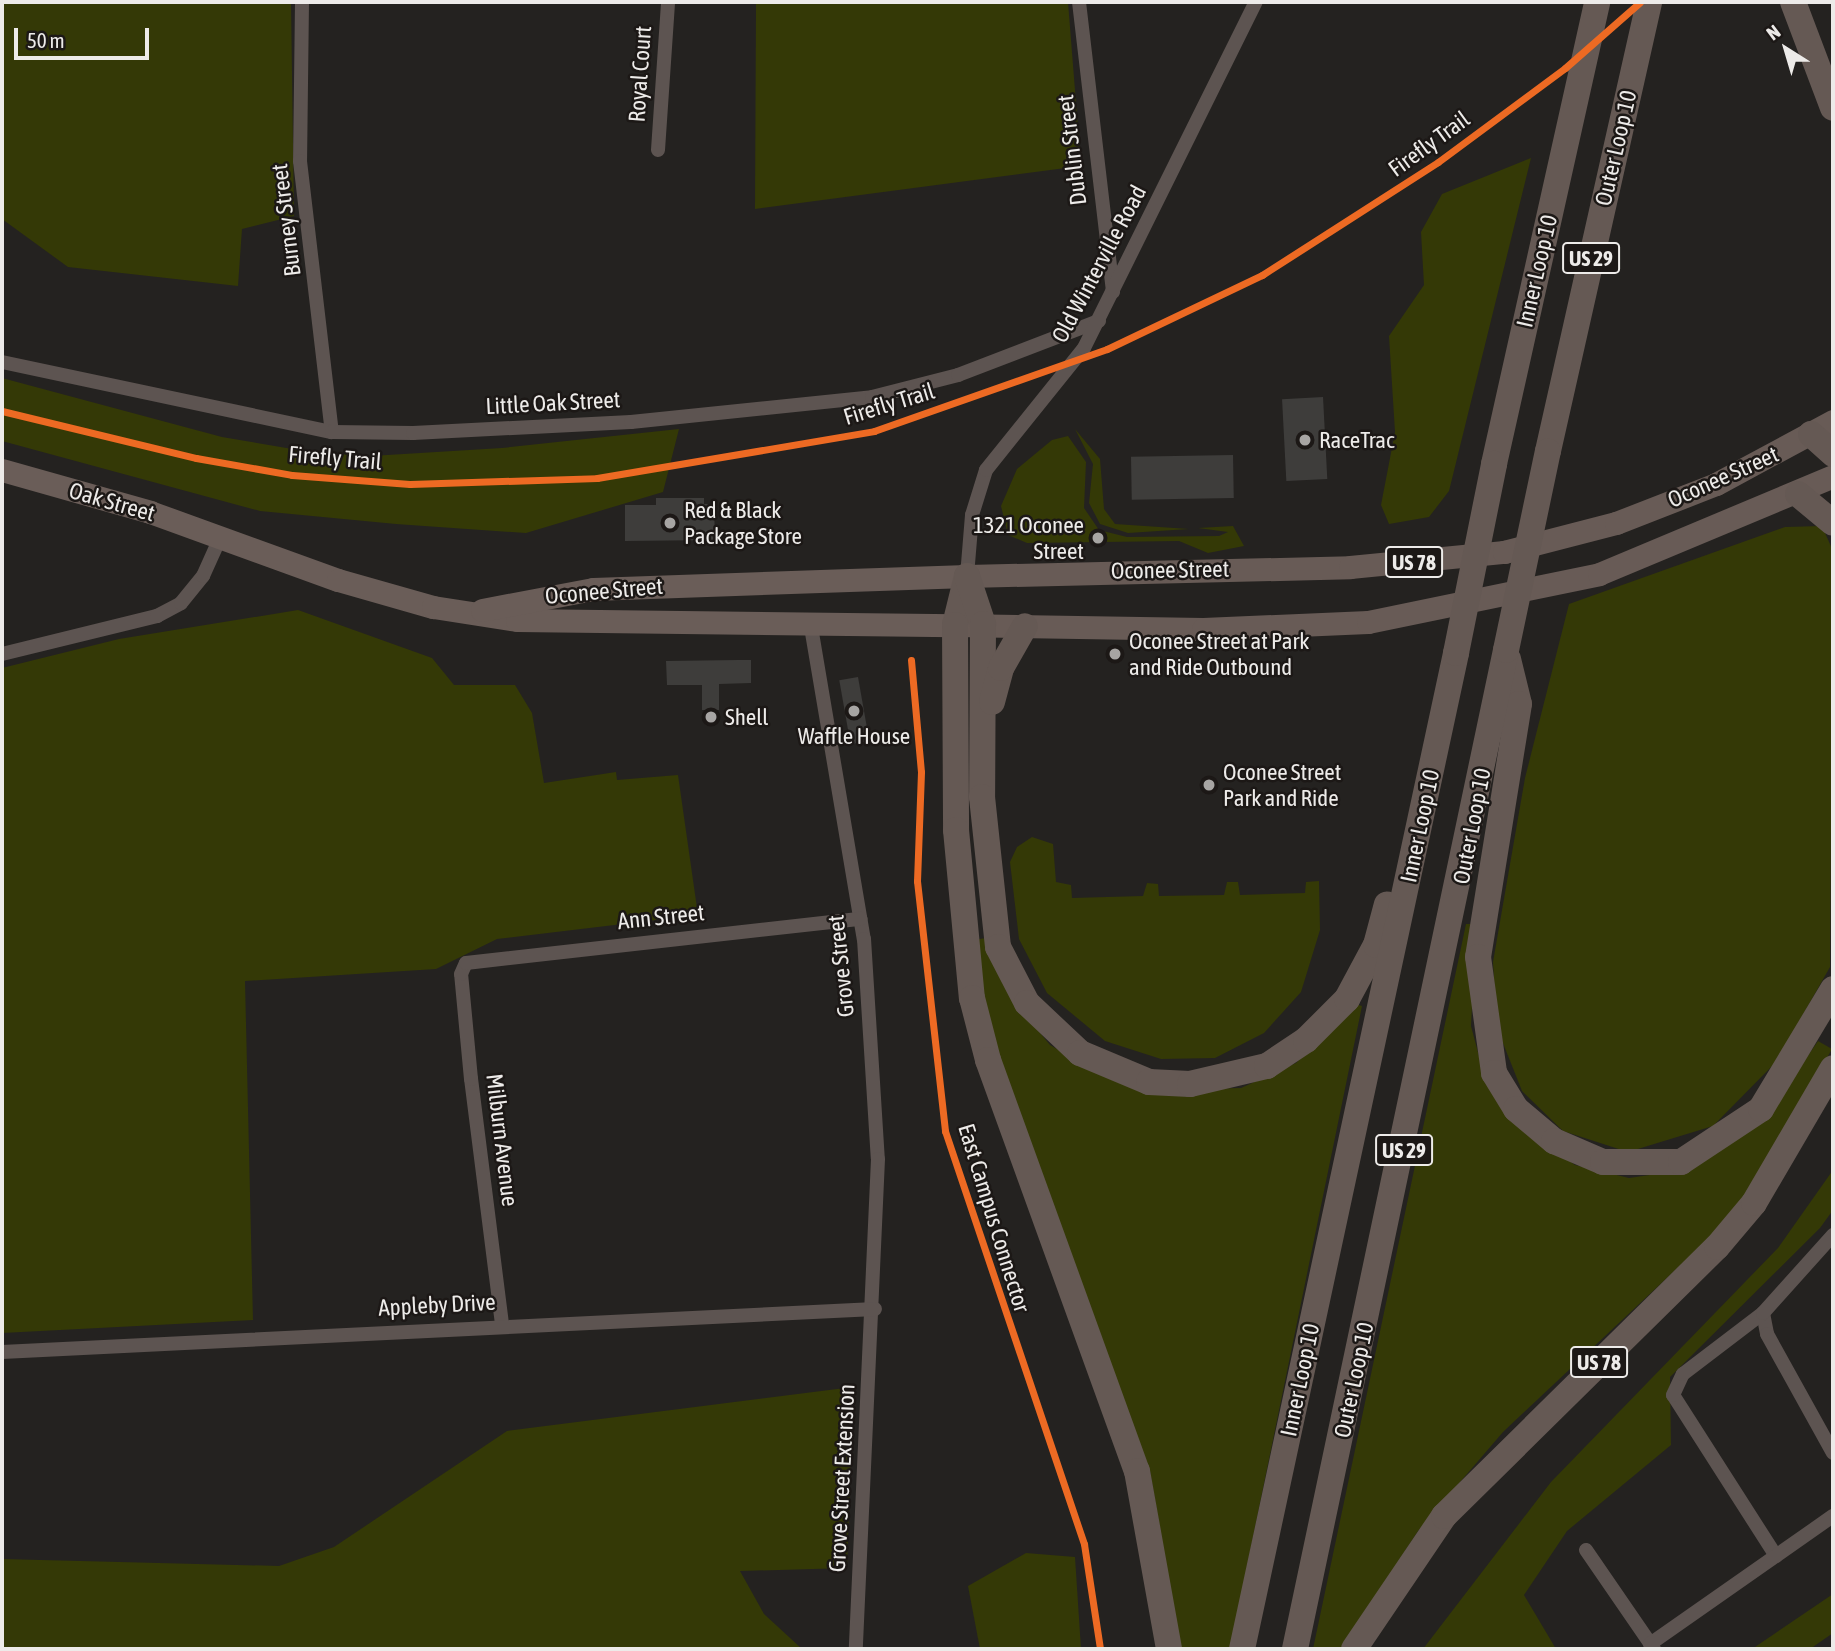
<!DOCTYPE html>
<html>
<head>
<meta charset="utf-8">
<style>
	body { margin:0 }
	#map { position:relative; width:1835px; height:1651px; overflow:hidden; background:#242220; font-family:"Asap Condensed",sans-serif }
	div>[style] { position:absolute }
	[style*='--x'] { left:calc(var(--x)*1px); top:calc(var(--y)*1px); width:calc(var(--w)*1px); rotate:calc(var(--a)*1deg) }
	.green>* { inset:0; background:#343906 }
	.building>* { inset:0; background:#3e3d3b; transform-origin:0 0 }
	.minor>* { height:14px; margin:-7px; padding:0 7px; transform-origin:7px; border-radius:7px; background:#5d5451 }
	.primary>* { height:23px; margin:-11.5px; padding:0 11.5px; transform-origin:11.5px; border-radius:11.5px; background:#6a5d58 }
	.trunk>* { height:23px; margin:-11.5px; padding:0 11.5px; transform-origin:11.5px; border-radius:11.5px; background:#685b56 }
	.motorway>* { height:26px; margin:-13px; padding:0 13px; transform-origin:13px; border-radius:13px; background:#655954 }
	.motorway-bridge>* { height:26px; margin:-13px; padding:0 13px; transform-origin:13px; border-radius:13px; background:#655954 }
	.cycleway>* { height:7px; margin:-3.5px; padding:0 3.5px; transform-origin:3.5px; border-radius:3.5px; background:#ed6a23 }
	.dots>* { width:19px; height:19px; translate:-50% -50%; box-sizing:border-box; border:4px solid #1c1816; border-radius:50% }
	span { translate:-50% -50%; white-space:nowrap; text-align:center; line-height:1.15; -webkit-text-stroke:5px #1c1816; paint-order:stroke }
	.shield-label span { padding:2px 5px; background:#1c1816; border:2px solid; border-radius:5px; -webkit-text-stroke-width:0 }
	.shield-label { font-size:21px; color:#edebe9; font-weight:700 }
	.street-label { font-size:23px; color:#edebe9 }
	.poi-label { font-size:23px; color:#edebe9 }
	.left { translate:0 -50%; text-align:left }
	.right { translate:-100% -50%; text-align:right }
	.frame { position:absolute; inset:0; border:4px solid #edebe9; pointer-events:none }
	.north { position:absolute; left:1751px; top:14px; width:70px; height:70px; -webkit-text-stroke:5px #1c1816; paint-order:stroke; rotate:323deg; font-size:19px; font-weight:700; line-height:28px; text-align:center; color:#edebe9 }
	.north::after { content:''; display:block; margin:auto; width:24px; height:32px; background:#edebe9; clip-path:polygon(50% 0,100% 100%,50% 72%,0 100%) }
	.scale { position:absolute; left:14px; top:28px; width:135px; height:32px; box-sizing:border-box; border:4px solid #edebe9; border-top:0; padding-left:9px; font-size:21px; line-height:24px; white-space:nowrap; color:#edebe9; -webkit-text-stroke:5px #1c1816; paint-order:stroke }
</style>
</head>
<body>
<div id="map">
	<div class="green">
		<i style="clip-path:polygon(2px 2px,291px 2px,294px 216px,242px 229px,238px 286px,68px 267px,2px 219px)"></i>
		<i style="clip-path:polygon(756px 2px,1068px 2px,1081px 166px,755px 209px)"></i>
		<i style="clip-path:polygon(1531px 158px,1449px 491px,1429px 517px,1389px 524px,1381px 505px,1395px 432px,1389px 336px,1424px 285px,1421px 232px,1442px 194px)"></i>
		<i style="clip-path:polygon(2px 378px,222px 437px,310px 452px,371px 456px,502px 448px,679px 429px,663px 492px,526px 533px,396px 524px,260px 511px,2px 441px)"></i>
		<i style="clip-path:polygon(1075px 429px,1100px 459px,1104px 509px,1115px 524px,1189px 529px,1128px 533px,1100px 524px,1089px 503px,1093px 464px)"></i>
		<i style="clip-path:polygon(1068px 436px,1086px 462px,1084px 508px,1099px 530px,1127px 537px,1219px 536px,1228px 532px,1198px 528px,1233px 526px,1244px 546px,1208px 553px,1179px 541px,1027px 543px,1008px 535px,1001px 506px,1017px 469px,1052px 440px)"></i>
		<i style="clip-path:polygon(1822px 526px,1833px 551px,1830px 967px,1776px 1062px,1713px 1126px,1628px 1152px,1563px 1131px,1522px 1091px,1497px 1028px,1493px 962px,1525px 778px,1569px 604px,1785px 527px)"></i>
		<i style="clip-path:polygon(298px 610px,432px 658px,454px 685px,515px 685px,532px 713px,544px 783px,616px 772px,617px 780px,678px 775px,698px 915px,497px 939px,436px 969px,245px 981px,253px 1320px,2px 1333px,2px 668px,119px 639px)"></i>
		<i style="clip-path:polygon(1032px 837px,1053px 844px,1056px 882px,1071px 885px,1072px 898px,1143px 896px,1147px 883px,1158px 884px,1159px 896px,1224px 895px,1227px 882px,1238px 882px,1240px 895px,1305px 893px,1306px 882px,1319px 881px,1320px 930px,1301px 992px,1264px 1033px,1215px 1058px,1161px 1059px,1105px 1041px,1047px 993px,1019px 939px,1010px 862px,1017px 847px)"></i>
		<i style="clip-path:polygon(1466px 924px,1476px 924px,1471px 1026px,1484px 1075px,1511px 1120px,1575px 1165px,1629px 1178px,1684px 1170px,1774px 1105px,1818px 1041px,1832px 1049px,1761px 1175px,1721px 1227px,1503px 1432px,1418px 1531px,1341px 1649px,1313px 1649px)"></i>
		<i style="clip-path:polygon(986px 938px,1013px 1000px,1050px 1045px,1105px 1077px,1161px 1090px,1241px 1088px,1296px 1063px,1355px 1004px,1362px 1006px,1230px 1649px,1181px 1649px,1150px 1471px,995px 1055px,973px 940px)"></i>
		<i style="clip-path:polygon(1833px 1170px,1833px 1210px,1820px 1228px,1670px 1377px,1671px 1445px,1567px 1531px,1524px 1595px,1556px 1649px,1423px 1649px,1551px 1482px,1778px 1248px)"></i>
		<i style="clip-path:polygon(853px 1387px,847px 1568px,740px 1571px,764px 1614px,802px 1649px,2px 1649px,2px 1559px,279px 1566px,334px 1547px,507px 1431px)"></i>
		<i style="clip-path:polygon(1026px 1553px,1075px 1557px,1081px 1649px,980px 1649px,968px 1586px)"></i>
		<i style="clip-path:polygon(1833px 1594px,1833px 1633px,1810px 1649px,1752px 1649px)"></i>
	</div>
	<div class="building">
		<i style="left:1323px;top:397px;width:82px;height:41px;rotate:87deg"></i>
		<i style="left:1233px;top:455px;width:43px;height:102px;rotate:89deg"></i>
		<i style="clip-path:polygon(656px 498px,704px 498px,704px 504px,714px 504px,715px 540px,625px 541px,625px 505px,656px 505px)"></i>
		<i style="clip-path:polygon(739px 660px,751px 660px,751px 683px,719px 684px,719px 710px,702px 710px,702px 685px,667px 685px,666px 661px)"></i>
		<i style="left:858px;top:677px;width:65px;height:19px;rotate:80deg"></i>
	</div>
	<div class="minor">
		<i style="--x:302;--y:2;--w:159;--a:90.7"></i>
		<i style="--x:300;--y:161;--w:273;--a:83.3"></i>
		<i style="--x:1079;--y:2;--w:292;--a:83.3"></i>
		<i style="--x:658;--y:150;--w:148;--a:-86.1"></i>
		<i style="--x:2;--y:362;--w:337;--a:12"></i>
		<i style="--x:332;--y:432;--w:81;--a:0.7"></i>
		<i style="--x:413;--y:433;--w:218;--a:-2.9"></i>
		<i style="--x:631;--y:422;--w:242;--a:-5.9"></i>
		<i style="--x:872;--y:397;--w:89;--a:-14.3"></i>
		<i style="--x:958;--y:375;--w:151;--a:-21"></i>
		<i style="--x:967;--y:576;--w:61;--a:-85.3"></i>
		<i style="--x:972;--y:515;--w:47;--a:-72.7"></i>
		<i style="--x:986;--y:470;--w:156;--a:-51.2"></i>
		<i style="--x:1084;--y:348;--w:386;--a:-63.6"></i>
		<i style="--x:810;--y:621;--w:323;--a:80.4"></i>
		<i style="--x:864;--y:939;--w:220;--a:86.4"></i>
		<i style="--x:878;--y:1159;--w:490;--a:92.6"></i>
		<i style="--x:2;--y:654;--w:160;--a:-13.8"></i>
		<i style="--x:157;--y:616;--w:27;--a:-28"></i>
		<i style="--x:181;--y:603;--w:35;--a:-51"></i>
		<i style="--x:203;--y:576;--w:44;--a:-65.8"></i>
		<i style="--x:1763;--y:1313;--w:21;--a:79"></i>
		<i style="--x:1767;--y:1334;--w:136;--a:61"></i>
		<i style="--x:502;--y:1324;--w:247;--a:-97.2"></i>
		<i style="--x:471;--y:1079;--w:105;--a:-95.4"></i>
		<i style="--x:461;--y:974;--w:12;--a:-66"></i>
		<i style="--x:466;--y:963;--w:397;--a:-6.4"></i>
		<i style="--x:2;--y:1352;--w:874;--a:-2.82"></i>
		<i style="--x:1586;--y:1550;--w:120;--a:55.5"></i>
		<i style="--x:1776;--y:1556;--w:191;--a:-122.6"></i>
		<i style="--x:1673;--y:1395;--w:23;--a:-65"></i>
		<i style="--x:1683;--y:1374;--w:101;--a:-37.3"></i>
		<i style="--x:1763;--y:1313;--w:105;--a:-48.1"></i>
		<i style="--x:1650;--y:1644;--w:223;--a:-35"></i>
	</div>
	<div class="primary">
		<i style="--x:2;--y:470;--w:154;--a:15.8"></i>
		<i style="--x:150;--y:512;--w:200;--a:19.9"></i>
		<i style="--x:338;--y:580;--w:99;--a:15.9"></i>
		<i style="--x:433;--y:607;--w:85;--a:8.8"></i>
		<i style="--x:517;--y:620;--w:438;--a:0.7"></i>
		<i style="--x:482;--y:610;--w:113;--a:-10.7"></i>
		<i style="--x:593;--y:589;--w:374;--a:-2"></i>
	</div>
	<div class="trunk">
		<i style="--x:967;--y:576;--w:383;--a:-1.3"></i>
		<i style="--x:1350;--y:567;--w:155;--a:-5.6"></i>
		<i style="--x:1504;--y:552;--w:116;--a:-14.5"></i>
		<i style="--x:1616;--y:523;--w:107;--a:-21.3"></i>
		<i style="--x:1716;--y:484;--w:133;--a:-28.3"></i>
		<i style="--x:955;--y:625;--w:248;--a:0.9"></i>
		<i style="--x:1203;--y:629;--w:165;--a:-2.4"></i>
		<i style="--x:1368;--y:622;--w:236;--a:-11.7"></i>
		<i style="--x:1599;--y:574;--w:254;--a:-22.7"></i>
	</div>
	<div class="motorway">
		<i style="--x:1793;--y:2;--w:113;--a:69.3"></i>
		<i style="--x:1811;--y:434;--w:30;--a:42"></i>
		<i style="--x:1548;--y:451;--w:460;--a:-77.3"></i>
		<i style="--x:1494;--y:464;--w:473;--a:-77.4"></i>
		<i style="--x:1798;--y:494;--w:45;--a:39.6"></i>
		<i style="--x:967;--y:576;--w:50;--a:103.8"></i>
		<i style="--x:955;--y:625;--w:205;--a:89.7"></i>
		<i style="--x:956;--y:830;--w:169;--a:84.6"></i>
		<i style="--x:972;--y:998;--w:64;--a:75.5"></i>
		<i style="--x:988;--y:1060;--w:437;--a:70.1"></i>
		<i style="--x:1137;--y:1471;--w:181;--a:79.8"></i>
		<i style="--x:967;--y:576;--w:51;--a:71.6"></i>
		<i style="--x:983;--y:624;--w:173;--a:90.3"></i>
		<i style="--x:982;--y:797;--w:151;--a:83.9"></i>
		<i style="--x:998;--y:947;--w:63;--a:62.6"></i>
		<i style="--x:1027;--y:1003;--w:73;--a:43.3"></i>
		<i style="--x:1080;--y:1053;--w:75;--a:22.8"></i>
		<i style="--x:1149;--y:1082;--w:41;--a:2.8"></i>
		<i style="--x:1190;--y:1084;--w:79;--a:-13.2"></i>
		<i style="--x:1267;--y:1066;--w:47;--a:-33.7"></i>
		<i style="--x:1306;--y:1040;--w:58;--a:-45"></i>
		<i style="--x:1347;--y:999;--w:61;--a:-61.8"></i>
		<i style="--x:1376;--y:945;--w:42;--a:-75"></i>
		<i style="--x:1508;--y:659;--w:46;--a:76.3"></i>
		<i style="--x:1519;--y:704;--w:256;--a:99.2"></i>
		<i style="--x:1478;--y:957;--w:117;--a:82.1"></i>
		<i style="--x:1494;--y:1073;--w:42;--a:58.6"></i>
		<i style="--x:1516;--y:1109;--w:50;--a:40.1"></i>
		<i style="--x:1554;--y:1141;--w:53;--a:23.2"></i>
		<i style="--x:1603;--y:1162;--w:78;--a:0"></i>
		<i style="--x:1681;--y:1162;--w:96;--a:-33.5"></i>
		<i style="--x:1761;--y:1109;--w:140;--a:-59"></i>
		<i style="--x:992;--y:702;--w:35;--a:-75"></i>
		<i style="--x:1001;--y:668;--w:48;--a:-60.3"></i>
		<i style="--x:1242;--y:1649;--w:1019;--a:-77.87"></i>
		<i style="--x:1295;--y:1649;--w:1021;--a:-78.07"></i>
		<i style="--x:1354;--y:1649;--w:161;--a:-55.9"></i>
		<i style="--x:1444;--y:1516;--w:383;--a:-44.6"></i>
		<i style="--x:1717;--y:1247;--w:57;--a:-49.9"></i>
		<i style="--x:1754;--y:1203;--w:156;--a:-59.7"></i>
	</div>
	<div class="motorway-bridge">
		<i style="--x:1506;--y:650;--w:203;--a:-78.1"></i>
		<i style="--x:1456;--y:653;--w:193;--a:-78.6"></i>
	</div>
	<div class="cycleway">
		<i style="--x:2;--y:411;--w:200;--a:13.6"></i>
		<i style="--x:196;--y:458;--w:97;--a:10"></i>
		<i style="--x:292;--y:475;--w:118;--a:4.4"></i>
		<i style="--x:410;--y:484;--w:187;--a:-1.8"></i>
		<i style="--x:597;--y:478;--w:281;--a:-9.6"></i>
		<i style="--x:874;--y:431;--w:247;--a:-19.4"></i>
		<i style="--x:1107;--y:349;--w:172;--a:-25.5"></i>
		<i style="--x:1262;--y:275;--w:209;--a:-32.7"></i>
		<i style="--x:1438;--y:162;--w:158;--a:-36.5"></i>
		<i style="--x:1565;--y:68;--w:100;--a:-41.3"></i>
		<i style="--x:911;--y:660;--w:112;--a:84.9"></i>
		<i style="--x:921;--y:772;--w:109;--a:92.1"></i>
		<i style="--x:917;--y:881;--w:252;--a:83.6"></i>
		<i style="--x:945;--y:1131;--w:436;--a:71.4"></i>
		<i style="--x:1084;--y:1544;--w:106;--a:81.3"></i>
	</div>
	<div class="dots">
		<i style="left:1305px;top:440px;background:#a7a5a3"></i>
		<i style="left:670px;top:523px;background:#a7a5a3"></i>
		<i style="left:1098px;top:538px;background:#a7a5a3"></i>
		<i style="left:1115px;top:654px;background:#a7a5a3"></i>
		<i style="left:854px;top:711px;background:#a7a5a3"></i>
		<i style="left:711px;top:717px;background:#a7a5a3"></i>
		<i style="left:1209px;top:785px;background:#a7a5a3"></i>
	</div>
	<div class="shield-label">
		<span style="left:1591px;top:258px">US 29</span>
		<span style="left:1414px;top:562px">US 78</span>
		<span style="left:1404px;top:1150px">US 29</span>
		<span style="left:1599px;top:1362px">US 78</span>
	</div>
	<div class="street-label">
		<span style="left:640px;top:74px;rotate:-86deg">Royal Court</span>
		<span style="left:1429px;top:144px;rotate:-36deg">Firefly Trail</span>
		<span style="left:1616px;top:148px;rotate:-77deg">Outer Loop 10</span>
		<span style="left:1072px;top:150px;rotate:-97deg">Dublin Street</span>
		<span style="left:286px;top:220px;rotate:-97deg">Burney Street</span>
		<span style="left:1099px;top:264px;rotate:-62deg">Old Winterville Road</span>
		<span style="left:1537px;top:271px;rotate:-77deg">Inner Loop 10</span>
		<span style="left:553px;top:403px;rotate:-3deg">Little Oak Street</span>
		<span style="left:889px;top:404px;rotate:-17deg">Firefly Trail</span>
		<span style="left:335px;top:458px;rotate:5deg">Firefly Trail</span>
		<span style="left:1723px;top:477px;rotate:-24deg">Oconee Street</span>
		<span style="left:112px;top:502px;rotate:16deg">Oak Street</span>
		<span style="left:1170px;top:570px;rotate:-1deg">Oconee Street</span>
		<span style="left:604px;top:591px;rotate:-5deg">Oconee Street</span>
		<span style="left:1420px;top:826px;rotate:-78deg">Inner Loop 10</span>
		<span style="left:1472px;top:826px;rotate:-79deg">Outer Loop 10</span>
		<span style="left:661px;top:917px;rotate:-6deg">Ann Street</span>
		<span style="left:841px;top:966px;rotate:-96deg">Grove Street</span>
		<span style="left:502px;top:1140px;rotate:83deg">Milburn Avenue</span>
		<span style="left:994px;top:1218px;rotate:73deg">East Campus Connector</span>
		<span style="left:437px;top:1305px;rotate:-3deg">Appleby Drive</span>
		<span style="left:1300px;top:1380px;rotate:-78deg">Inner Loop 10</span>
		<span style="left:1354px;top:1380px;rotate:-78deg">Outer Loop 10</span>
		<span style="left:842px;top:1478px;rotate:-87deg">Grove Street Extension</span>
	</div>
	<div class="poi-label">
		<span class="left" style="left:1319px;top:440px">RaceTrac</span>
		<span class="left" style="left:684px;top:523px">Red &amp; Black<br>Package Store</span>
		<span class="right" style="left:1084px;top:538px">1321 Oconee<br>Street</span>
		<span class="left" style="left:1129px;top:654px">Oconee Street at Park<br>and Ride Outbound</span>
		<span class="left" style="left:725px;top:717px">Shell</span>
		<span style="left:854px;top:736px">Waffle House</span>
		<span class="left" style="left:1223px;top:785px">Oconee Street<br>Park and Ride</span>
	</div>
	<div class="frame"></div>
	<div class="north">N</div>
	<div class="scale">50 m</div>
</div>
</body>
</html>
